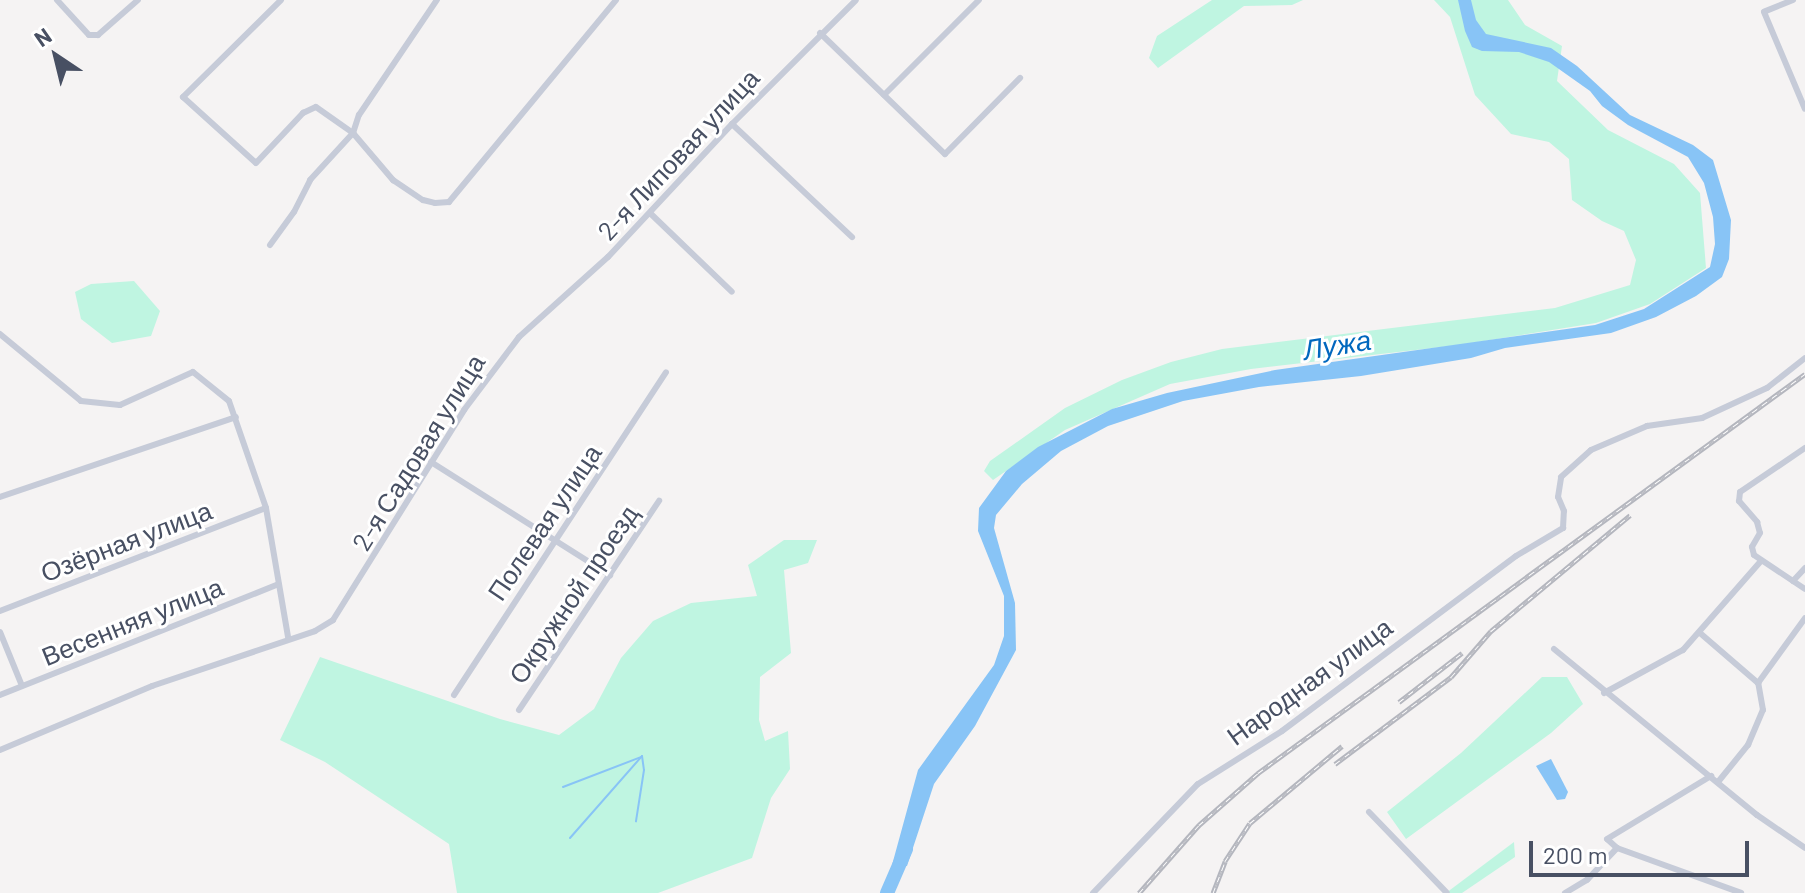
<!DOCTYPE html>
<meta charset="utf-8">
<style>
body{margin:0}
#map{position:relative;width:1805px;height:893px;overflow:hidden;background:#f5f3f3;font-family:Barlow,sans-serif}
div>[style]{position:absolute}
[style*='--x']{left:calc(var(--x)*1px);top:calc(var(--y)*1px);width:calc(var(--w)*1px);rotate:calc(var(--a)*1deg)}
.green>*{inset:0;background:#bff5e1}
.water>*{inset:0;background:#88c4f6}
.stream>*{height:2px;margin:-1px;padding:0 1px;transform-origin:1px;border-radius:1px;background:#88c4f6}
.river>*{height:14px;margin:-7px;padding:0 7px;transform-origin:7px;border-radius:7px;background:#88c4f6}
.street>*{height:6px;margin:-3px;padding:0 3px;transform-origin:3px;border-radius:3px;background:#c6cbd8}
.rail>*{height:5px;margin-top:-2.5px;transform-origin:0;background:repeating-linear-gradient(90deg,#fff 0 6px,#b4b6be 0 12px);box-sizing:border-box;border-block:2px solid #b4b6be}
span{translate:-50% -50%;white-space:nowrap;text-align:center;line-height:1.15;-webkit-text-stroke:6px #fff;paint-order:stroke}
.street-label{font-size:26px;color:#485063}
.water-label{font-size:28px;color:#0068be;font-style:italic}
.north{position:absolute;left:16px;top:16px;width:80px;height:80px;-webkit-text-stroke:6px #fff;paint-order:stroke;rotate:325deg;font-size:22px;font-weight:700;line-height:32px;text-align:center;color:#485063}
.north::after{content:'';display:block;margin:auto;width:28px;height:36px;background:#485063;clip-path:polygon(50% 0,100% 100%,50% 72%,0 100%)}
.scale{position:absolute;left:1529px;top:841px;width:220px;height:36px;box-sizing:border-box;border:4px solid #485063;border-top:0;padding-left:10px;font-size:24px;line-height:28px;white-space:nowrap;color:#485063;-webkit-text-stroke:6px #fff;paint-order:stroke}
</style>
<div id="map">
<div class="green">
<i style="clip-path:polygon(1212px 0,1303px 0,1292px 5px,1244px 6px,1158px 68px,1149px 58px,1157px 36px)"></i>
<i style="clip-path:polygon(1434px 0,1508px 0,1525px 25px,1562px 46px,1557px 81px,1608px 130px,1674px 164px,1700px 193px,1706px 268px,1650px 304px,1596px 323px,1459px 345px,1251px 369px,1170px 384px,1065px 430px,993px 480px,984px 471px,990px 461px,1065px 408px,1122px 380px,1171px 362px,1222px 349px,1555px 308px,1630px 285px,1636px 260px,1624px 231px,1602px 221px,1572px 200px,1569px 159px,1549px 142px,1511px 134px,1475px 95px,1450px 17px)"></i>
<i style="clip-path:polygon(134px 281px,160px 311px,151px 336px,112px 343px,81px 319px,75px 292px,91px 284px)"></i>
<i style="clip-path:polygon(784px 540px,817px 540px,808px 563px,784px 570px,791px 653px,760px 677px,759px 720px,765px 741px,788px 731px,790px 769px,771px 798px,752px 858px,658px 893px,457px 893px,449px 844px,325px 762px,280px 740px,320px 657px,500px 719px,559px 735px,594px 709px,621px 658px,653px 621px,691px 603px,757px 596px,748px 565px)"></i>
<i style="clip-path:polygon(1542px 677px,1567px 677px,1583px 704px,1551px 733px,1406px 839px,1387px 812px,1461px 753px)"></i>
<i style="clip-path:polygon(1514px 842px,1515px 857px,1462px 893px,1446px 893px)"></i>
</div>
<div class="water">
<i style="clip-path:polygon(1458px 0,1471px 0,1476px 20px,1486px 34px,1551px 48px,1577px 66px,1630px 115px,1693px 145px,1713px 160px,1731px 220px,1729px 259px,1722px 277px,1696px 296px,1656px 317px,1611px 333px,1505px 348px,1471px 358px,1361px 376px,1259px 387px,1183px 401px,1108px 426px,1061px 451px,1022px 484px,996px 515px,994px 528px,1015px 603px,1016px 650px,975px 726px,934px 784px,907px 866px,892px 865px,918px 770px,994px 665px,1004px 636px,1004px 596px,978px 531px,979px 508px,1006px 471px,1038px 447px,1112px 409px,1167px 393px,1275px 370px,1595px 325px,1644px 309px,1710px 267px,1715px 244px,1713px 217px,1704px 183px,1688px 157px,1628px 125px,1602px 106px,1590px 91px,1549px 62px,1519px 52px,1482px 51px,1472px 47px,1465px 31px)"></i>
<i style="clip-path:polygon(1551px 759px,1568px 792px,1565px 799px,1557px 800px,1536px 766px)"></i>
</div>
<div class="stream">
<i style="--x:563;--y:787;--w:84;--a:-21"></i>
<i style="--x:570;--y:838;--w:109;--a:-48.7"></i>
<i style="--x:642;--y:756;--w:14;--a:82"></i>
<i style="--x:644;--y:770;--w:52;--a:98.9"></i>
</div>
<div class="river">
<i style="--x:887;--y:893;--w:48;--a:-66.6"></i>
</div>
<div class="street">
<i style="--x:57;--y:0;--w:47;--a:47.6"></i>
<i style="--x:89;--y:35;--w:9;--a:0"></i>
<i style="--x:98;--y:35;--w:53;--a:-41.2"></i>
<i style="--x:281;--y:0;--w:138;--a:135.3"></i>
<i style="--x:183;--y:97;--w:98;--a:42.1"></i>
<i style="--x:256;--y:163;--w:69;--a:-46.8"></i>
<i style="--x:303;--y:113;--w:14;--a:-25"></i>
<i style="--x:316;--y:107;--w:45;--a:35.1"></i>
<i style="--x:353;--y:133;--w:62;--a:49.6"></i>
<i style="--x:393;--y:180;--w:36;--a:34"></i>
<i style="--x:423;--y:200;--w:12;--a:14"></i>
<i style="--x:435;--y:203;--w:14;--a:-4"></i>
<i style="--x:449;--y:202;--w:262;--a:-50.4"></i>
<i style="--x:1793;--y:0;--w:31;--a:158"></i>
<i style="--x:1764;--y:12;--w:105;--a:67.1"></i>
<i style="--x:820;--y:33;--w:174;--a:44.1"></i>
<i style="--x:945;--y:154;--w:107;--a:-45.4"></i>
<i style="--x:884;--y:95;--w:134;--a:-45"></i>
<i style="--x:732;--y:124;--w:165;--a:43.3"></i>
<i style="--x:651;--y:214;--w:112;--a:43.9"></i>
<i style="--x:270;--y:245;--w:41;--a:-54"></i>
<i style="--x:294;--y:212;--w:36;--a:-63"></i>
<i style="--x:310;--y:180;--w:64;--a:-47.5"></i>
<i style="--x:353;--y:133;--w:19;--a:-72"></i>
<i style="--x:359;--y:115;--w:139;--a:-55.9"></i>
<i style="--x:0;--y:334;--w:105;--a:39.6"></i>
<i style="--x:81;--y:401;--w:39;--a:6"></i>
<i style="--x:120;--y:405;--w:80;--a:-24.3"></i>
<i style="--x:193;--y:372;--w:46;--a:38.9"></i>
<i style="--x:229;--y:401;--w:113;--a:70.9"></i>
<i style="--x:266;--y:508;--w:131;--a:80.3"></i>
<i style="--x:1805;--y:448;--w:78;--a:145.9"></i>
<i style="--x:1740;--y:492;--w:9;--a:96"></i>
<i style="--x:1739;--y:501;--w:28;--a:49"></i>
<i style="--x:1757;--y:522;--w:11;--a:75"></i>
<i style="--x:1760;--y:533;--w:16;--a:120"></i>
<i style="--x:1752;--y:547;--w:8;--a:76"></i>
<i style="--x:1754;--y:555;--w:61;--a:33.7"></i>
<i style="--x:431;--y:462;--w:212;--a:32.3"></i>
<i style="--x:0;--y:497;--w:249;--a:-18.7"></i>
<i style="--x:1793;--y:581;--w:18;--a:-47"></i>
<i style="--x:0;--y:611;--w:285;--a:-21.2"></i>
<i style="--x:0;--y:632;--w:58;--a:67.8"></i>
<i style="--x:1700;--y:633;--w:77;--a:40.8"></i>
<i style="--x:1554;--y:649;--w:262;--a:39.3"></i>
<i style="--x:1757;--y:815;--w:58;--a:34.5"></i>
<i style="--x:1604;--y:693;--w:90;--a:-28.6"></i>
<i style="--x:1683;--y:650;--w:118;--a:-48.8"></i>
<i style="--x:0;--y:695;--w:300;--a:-21.7"></i>
<i style="--x:454;--y:695;--w:386;--a:-56.7"></i>
<i style="--x:519;--y:710;--w:252;--a:-56.2"></i>
<i style="--x:0;--y:750;--w:165;--a:-22.8"></i>
<i style="--x:152;--y:686;--w:172;--a:-18.6"></i>
<i style="--x:315;--y:631;--w:21;--a:-31"></i>
<i style="--x:333;--y:620;--w:248;--a:-58"></i>
<i style="--x:464;--y:410;--w:91;--a:-53"></i>
<i style="--x:519;--y:337;--w:120;--a:-42"></i>
<i style="--x:608;--y:257;--w:182;--a:-47"></i>
<i style="--x:732;--y:124;--w:175;--a:-45"></i>
<i style="--x:1718;--y:782;--w:48;--a:-51"></i>
<i style="--x:1748;--y:745;--w:38;--a:-67"></i>
<i style="--x:1763;--y:710;--w:27;--a:-100"></i>
<i style="--x:1758;--y:683;--w:80;--a:-54.1"></i>
<i style="--x:1369;--y:812;--w:112;--a:46.1"></i>
<i style="--x:1617;--y:848;--w:132;--a:19.9"></i>
<i style="--x:1093;--y:893;--w:151;--a:-46.1"></i>
<i style="--x:1198;--y:784;--w:99;--a:-32.2"></i>
<i style="--x:1282;--y:731;--w:292;--a:-36.8"></i>
<i style="--x:1516;--y:556;--w:55;--a:-30.8"></i>
<i style="--x:1563;--y:528;--w:17;--a:-87"></i>
<i style="--x:1564;--y:511;--w:15;--a:-113"></i>
<i style="--x:1558;--y:497;--w:20;--a:-81"></i>
<i style="--x:1561;--y:477;--w:40;--a:-42"></i>
<i style="--x:1591;--y:450;--w:61;--a:-23.2"></i>
<i style="--x:1647;--y:426;--w:56;--a:-8.3"></i>
<i style="--x:1702;--y:418;--w:72;--a:-24.8"></i>
<i style="--x:1767;--y:388;--w:48;--a:-38.3"></i>
<i style="--x:1565;--y:893;--w:26;--a:-31"></i>
<i style="--x:1587;--y:880;--w:44;--a:-46.8"></i>
<i style="--x:1617;--y:848;--w:13;--a:-138"></i>
<i style="--x:1607;--y:839;--w:122;--a:-31.2"></i>
</div>
<div class="rail">
<i style="--x:1399;--y:702;--w:80;--a:-37.9"></i>
<i style="--x:1335;--y:764;--w:145;--a:-36.9"></i>
<i style="--x:1451;--y:677;--w:61;--a:-49"></i>
<i style="--x:1491;--y:631;--w:181;--a:-39.8"></i>
<i style="--x:1139;--y:893;--w:91;--a:-48.6"></i>
<i style="--x:1199;--y:825;--w:79;--a:-41.4"></i>
<i style="--x:1258;--y:773;--w:677;--a:-36.11"></i>
<i style="--x:1213;--y:893;--w:34;--a:-69"></i>
<i style="--x:1225;--y:861;--w:45;--a:-56.7"></i>
<i style="--x:1250;--y:823;--w:120;--a:-39.9"></i>
</div>
<div class="street-label">
<span style="left:678px;top:154px;rotate:-47deg">2-я Липовая улица</span>
<span style="left:418px;top:452px;rotate:-58deg">2-я Садовая улица</span>
<span style="left:544px;top:522px;rotate:-56deg">Полевая улица</span>
<span style="left:126px;top:541px;rotate:-21deg">Озёрная улица</span>
<span style="left:573px;top:594px;rotate:-56deg">Окружной проезд</span>
<span style="left:132px;top:621px;rotate:-22deg">Весенняя улица</span>
<span style="left:1309px;top:681px;rotate:-36deg">Народная улица</span>
</div>
<div class="water-label">
<span style="left:1337px;top:344px;rotate:-9deg">Лужа</span>
</div>
<div class="north">N</div>
<div class="scale">200 m</div>
</div>
